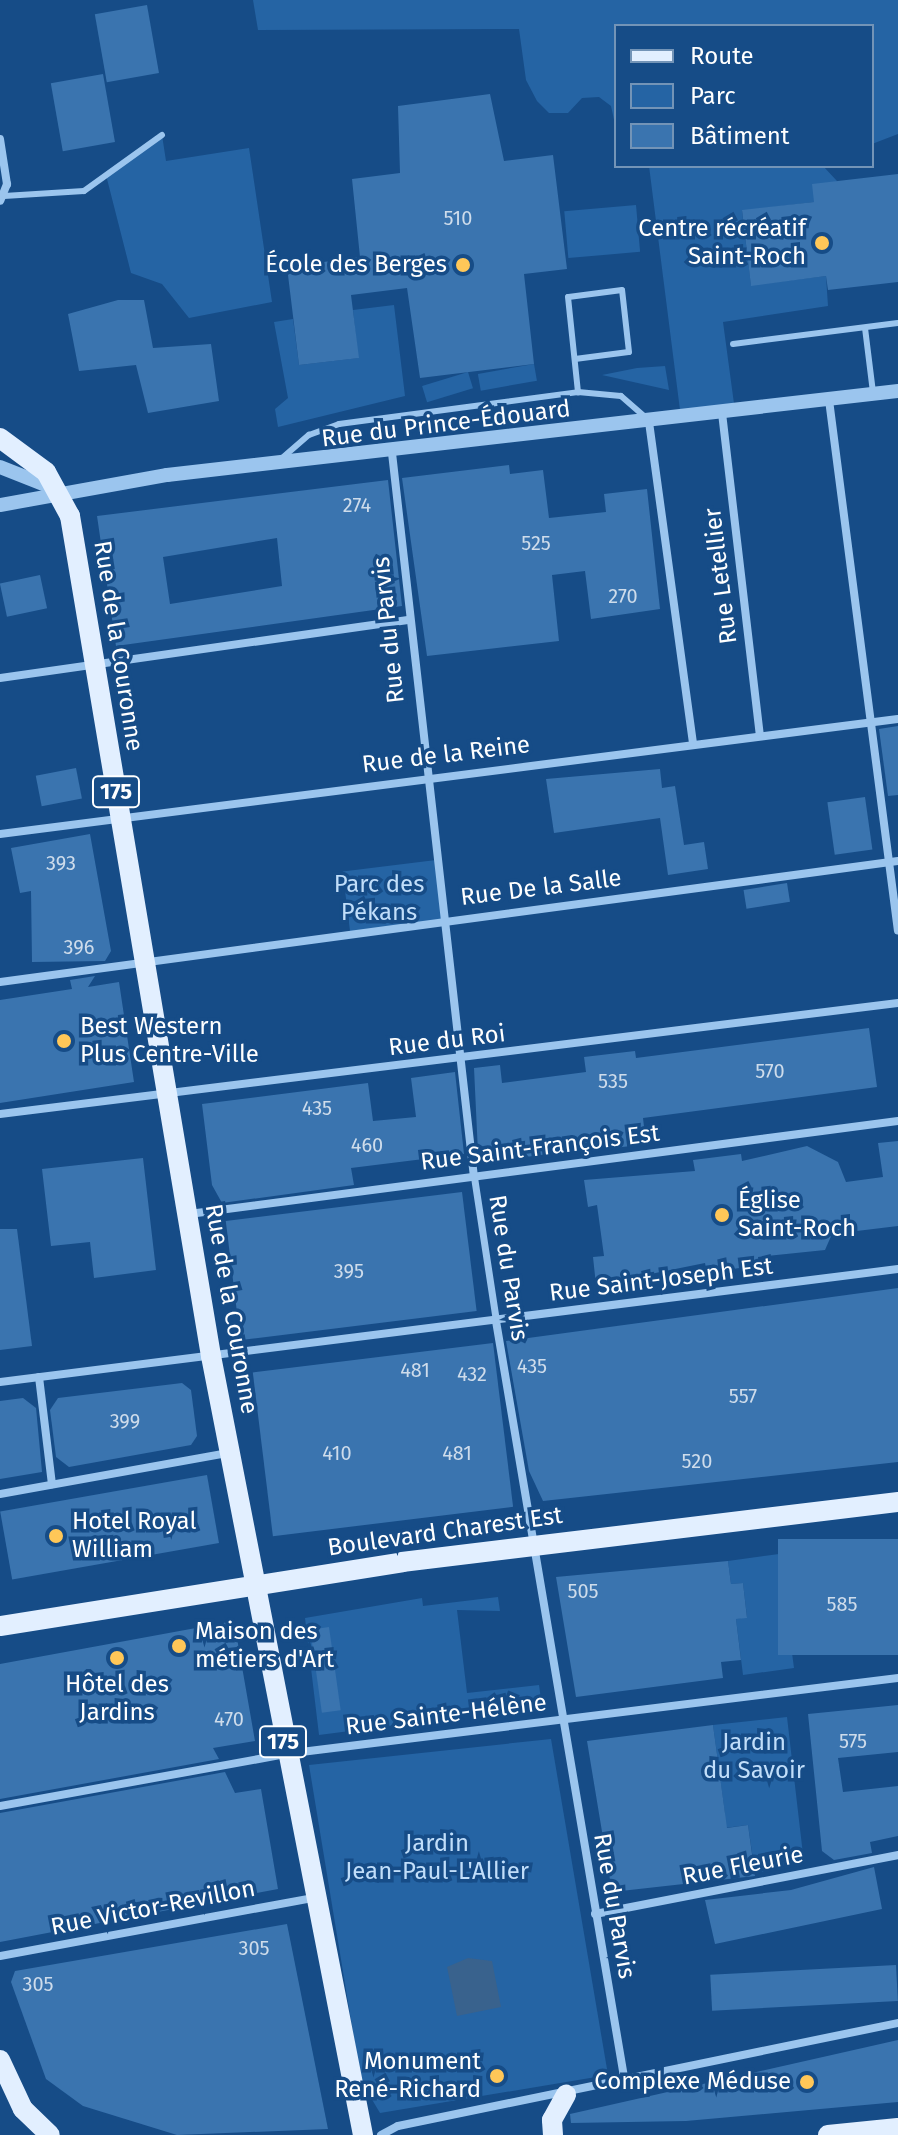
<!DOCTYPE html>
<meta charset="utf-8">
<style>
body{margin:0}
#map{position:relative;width:898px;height:2135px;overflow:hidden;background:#164c87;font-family:"Fira Sans",sans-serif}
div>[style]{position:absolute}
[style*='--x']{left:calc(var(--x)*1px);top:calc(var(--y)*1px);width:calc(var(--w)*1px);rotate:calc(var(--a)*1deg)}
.green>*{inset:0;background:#2564a4;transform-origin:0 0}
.water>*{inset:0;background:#39628d}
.building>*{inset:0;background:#3a74af;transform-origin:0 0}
.service>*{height:6px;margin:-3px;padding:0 3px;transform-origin:3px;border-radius:3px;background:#9bc5ee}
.pedestrian>*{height:7px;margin:-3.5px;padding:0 3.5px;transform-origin:3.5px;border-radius:3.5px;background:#9bc5ee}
.minor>*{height:8px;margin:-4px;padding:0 4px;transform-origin:4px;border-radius:4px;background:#9bc5ee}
.tertiary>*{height:14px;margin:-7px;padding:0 7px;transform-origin:7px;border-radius:7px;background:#9bc5ee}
.primary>*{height:20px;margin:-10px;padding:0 10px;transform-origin:10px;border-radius:10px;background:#e2efff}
.dots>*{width:22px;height:22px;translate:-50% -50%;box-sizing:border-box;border:4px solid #164c87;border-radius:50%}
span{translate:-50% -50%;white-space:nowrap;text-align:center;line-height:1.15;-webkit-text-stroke:7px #164c87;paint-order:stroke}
.number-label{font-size:20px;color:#cedceb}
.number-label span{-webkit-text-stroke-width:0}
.shield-label span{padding:2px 6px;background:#164c87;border:2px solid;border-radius:6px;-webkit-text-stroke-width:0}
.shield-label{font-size:22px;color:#fff;font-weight:700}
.poi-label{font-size:24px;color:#fff}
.right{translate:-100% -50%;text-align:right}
.left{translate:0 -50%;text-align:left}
.street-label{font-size:24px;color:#fff}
.park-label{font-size:24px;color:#c1defa}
.legend{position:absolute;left:614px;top:24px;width:260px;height:144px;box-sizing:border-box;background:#164c87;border:2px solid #7394b7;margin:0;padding:10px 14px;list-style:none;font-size:24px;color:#fff}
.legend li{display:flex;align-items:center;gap:16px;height:40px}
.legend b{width:40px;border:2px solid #7394b7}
</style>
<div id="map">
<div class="green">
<i style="clip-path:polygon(253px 0,898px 0,898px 134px,872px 144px,872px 26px,616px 26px,616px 129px,611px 106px,599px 97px,582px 98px,568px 113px,549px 113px,537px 101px,526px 80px,519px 29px,258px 30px)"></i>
<i style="clip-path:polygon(162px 135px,166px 161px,249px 148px,272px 302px,189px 318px,162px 284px,131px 273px,106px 175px)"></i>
<i style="clip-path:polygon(649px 166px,823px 166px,837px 181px,814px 202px,742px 211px,751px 285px,826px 276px,828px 306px,723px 322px,735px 411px,681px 418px)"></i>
<i style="left:636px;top:205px;width:47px;height:72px;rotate:85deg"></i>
<i style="clip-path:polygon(394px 305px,405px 396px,278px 427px,275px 409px,288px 398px,274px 322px,293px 319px,299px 365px,358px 358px,353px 310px)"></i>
<i style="left:534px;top:364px;width:17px;height:57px;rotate:80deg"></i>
<i style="clip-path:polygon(665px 366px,669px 390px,602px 375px,637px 368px)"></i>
<i style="left:468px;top:372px;width:17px;height:48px;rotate:73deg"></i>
<i style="left:436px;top:860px;width:61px;height:94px;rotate:83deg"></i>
<i style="clip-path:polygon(779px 1554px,794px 1668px,743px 1675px,736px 1619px,747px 1617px,743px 1583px,731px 1584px,728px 1561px)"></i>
<i style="clip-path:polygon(498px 1597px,500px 1611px,457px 1610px,467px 1693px,539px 1685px,542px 1706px,319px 1735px,305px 1618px,422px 1598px,423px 1606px)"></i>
<i style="clip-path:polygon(787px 1717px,804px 1863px,755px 1873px,748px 1825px,709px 1830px,725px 1814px,713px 1725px)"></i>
<i style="clip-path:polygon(551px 1739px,608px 2075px,380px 2113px,361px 2081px,309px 1765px)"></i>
</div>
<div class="water">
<i style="clip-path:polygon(468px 1958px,492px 1961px,501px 2007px,457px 2016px,447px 1967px)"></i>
</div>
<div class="building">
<i style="left:147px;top:5px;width:69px;height:53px;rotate:80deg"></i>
<i style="left:103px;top:74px;width:69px;height:53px;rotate:80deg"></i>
<i style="clip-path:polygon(490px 94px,504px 161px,553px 155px,567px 269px,524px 274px,534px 364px,420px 378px,407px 288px,351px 295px,359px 358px,299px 365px,287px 267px,360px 257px,352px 179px,400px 173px,398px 106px)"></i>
<i style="clip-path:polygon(898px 174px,898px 282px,828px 290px,826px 276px,751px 286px,742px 210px,814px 202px,812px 184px)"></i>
<i style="clip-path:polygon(118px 300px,144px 300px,153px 348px,211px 344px,219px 401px,148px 413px,136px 365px,79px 371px,68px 314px)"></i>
<i style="clip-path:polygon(509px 465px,510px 474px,543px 470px,549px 518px,606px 512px,604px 494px,647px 489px,660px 609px,591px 619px,585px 571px,552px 575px,559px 641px,427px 656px,402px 478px)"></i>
<i style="clip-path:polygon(evenodd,388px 480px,402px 606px,116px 646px,97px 516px,388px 480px,277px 538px,282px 586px,170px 604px,163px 557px,277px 538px)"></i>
<i style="left:40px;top:575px;width:34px;height:41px;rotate:78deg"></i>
<i style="clip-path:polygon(898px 726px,898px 795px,888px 796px,879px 729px)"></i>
<i style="left:76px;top:768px;width:31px;height:41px;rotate:79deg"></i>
<i style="clip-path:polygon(660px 769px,662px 788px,675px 786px,684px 845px,704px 842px,708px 869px,668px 875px,660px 818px,554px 833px,546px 779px)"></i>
<i style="left:865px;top:797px;width:53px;height:38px;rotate:82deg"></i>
<i style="clip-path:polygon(90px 834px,111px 951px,105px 961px,32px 962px,31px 891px,20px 893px,11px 848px)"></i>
<i style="left:787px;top:883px;width:19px;height:44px;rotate:81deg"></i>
<i style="clip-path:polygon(95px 976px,88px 987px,119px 982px,134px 1082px,0 1103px,0 1000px,72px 989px,70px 980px)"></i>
<i style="clip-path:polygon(869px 1028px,877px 1087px,643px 1118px,646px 1144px,607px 1149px,570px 1138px,571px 1151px,487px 1162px,485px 1152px,478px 1153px,474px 1068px,500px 1065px,502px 1083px,586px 1072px,584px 1057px,635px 1051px,636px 1058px)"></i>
<i style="clip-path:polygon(455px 1072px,464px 1154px,351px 1168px,354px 1185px,222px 1203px,212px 1185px,202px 1104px,368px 1083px,373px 1121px,416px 1117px,411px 1078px)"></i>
<i style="clip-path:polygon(898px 1141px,898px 1226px,832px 1234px,825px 1250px,758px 1257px,759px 1265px,707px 1273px,705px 1263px,596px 1285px,593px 1257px,604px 1256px,597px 1205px,588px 1207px,584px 1180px,695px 1171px,693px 1160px,741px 1154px,742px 1161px,807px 1146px,838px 1162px,846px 1182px,883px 1177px,878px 1143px)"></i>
<i style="clip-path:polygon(143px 1158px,156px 1270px,94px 1278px,90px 1242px,51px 1246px,42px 1169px)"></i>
<i style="left:462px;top:1192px;width:120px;height:238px;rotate:83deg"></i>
<i style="clip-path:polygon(0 1229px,17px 1229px,32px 1346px,0 1350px)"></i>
<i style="clip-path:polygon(898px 1288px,898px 1462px,543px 1501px,529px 1471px,506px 1341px)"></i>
<i style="left:493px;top:1343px;width:165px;height:242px;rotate:83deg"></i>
<i style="clip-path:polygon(182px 1383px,191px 1390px,197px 1436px,191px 1445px,69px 1467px,56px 1457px,50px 1410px,58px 1398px)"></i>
<i style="clip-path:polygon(23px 1398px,36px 1408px,42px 1472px,0 1479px,0 1401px)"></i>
<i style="left:207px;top:1475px;width:69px;height:210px;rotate:80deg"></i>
<i style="left:898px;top:1539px;width:116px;height:120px;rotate:90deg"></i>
<i style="clip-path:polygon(728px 1561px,731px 1584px,743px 1583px,747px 1618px,736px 1619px,741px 1660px,721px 1662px,723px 1678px,576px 1697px,556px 1577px)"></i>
<i style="clip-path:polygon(234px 1621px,255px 1741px,213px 1748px,219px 1759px,0 1799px,0 1664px)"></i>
<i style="left:329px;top:1627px;width:84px;height:19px;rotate:82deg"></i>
<i style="clip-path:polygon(898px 1705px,898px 1752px,838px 1758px,843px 1792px,898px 1786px,898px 1836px,870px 1842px,872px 1853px,834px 1860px,822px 1851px,808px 1714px)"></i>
<i style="clip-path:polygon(713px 1725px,727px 1828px,748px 1825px,755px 1876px,612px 1892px,587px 1741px)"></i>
<i style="clip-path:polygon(225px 1772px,235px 1793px,261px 1789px,278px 1889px,0 1942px,0 1813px)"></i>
<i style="clip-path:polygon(874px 1867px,882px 1909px,715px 1944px,705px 1900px,791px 1890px)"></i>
<i style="clip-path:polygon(287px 1924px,328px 2129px,177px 2135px,83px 2106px,46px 2079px,11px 1982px,15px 1971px)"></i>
<i style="left:896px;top:1965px;width:36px;height:186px;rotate:87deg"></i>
<i style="clip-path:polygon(898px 2040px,898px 2102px,686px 2121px,571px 2123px,570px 2114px)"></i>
</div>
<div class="service">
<i style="--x:4;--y:196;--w:80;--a:-3.6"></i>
<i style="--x:84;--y:191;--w:96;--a:-35.7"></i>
<i style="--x:865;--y:328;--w:64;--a:82.9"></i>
<i style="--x:733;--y:344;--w:166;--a:-7.3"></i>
<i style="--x:575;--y:359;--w:54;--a:-7.4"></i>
<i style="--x:629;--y:352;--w:62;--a:-96.4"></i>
<i style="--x:622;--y:290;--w:54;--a:172.6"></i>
<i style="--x:568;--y:297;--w:96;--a:84"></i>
<i style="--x:281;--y:459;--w:37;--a:-41"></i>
<i style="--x:309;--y:435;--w:32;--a:-20"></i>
<i style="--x:339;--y:424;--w:241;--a:-7.6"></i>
<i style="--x:578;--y:392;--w:43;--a:5.3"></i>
<i style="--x:621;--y:396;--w:35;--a:41"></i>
</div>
<div class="pedestrian">
<i style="--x:474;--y:1177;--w:146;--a:81.3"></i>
</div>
<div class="minor">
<i style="--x:0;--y:139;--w:46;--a:81.2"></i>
<i style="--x:7;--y:184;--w:18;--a:112"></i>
<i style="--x:829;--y:400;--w:535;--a:82.6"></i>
<i style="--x:722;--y:413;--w:325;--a:83.3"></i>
<i style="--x:649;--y:422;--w:323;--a:82.2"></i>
<i style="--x:392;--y:453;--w:729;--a:83.54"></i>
<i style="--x:0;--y:678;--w:412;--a:-8.1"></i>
<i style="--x:0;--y:834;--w:905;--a:-7.3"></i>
<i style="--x:0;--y:982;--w:906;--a:-7.67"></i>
<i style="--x:0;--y:1114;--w:905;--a:-7.05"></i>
<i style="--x:189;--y:1214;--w:715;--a:-7.47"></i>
<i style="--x:496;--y:1321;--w:773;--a:80.39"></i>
<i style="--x:39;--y:1377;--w:108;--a:83.1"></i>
<i style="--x:0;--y:1382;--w:905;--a:-7.17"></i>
<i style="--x:0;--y:1494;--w:232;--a:-10.2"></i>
<i style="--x:0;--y:1806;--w:290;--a:-10.3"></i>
<i style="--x:285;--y:1754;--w:618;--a:-7.07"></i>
<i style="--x:595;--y:1914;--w:309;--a:-11"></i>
<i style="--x:0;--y:1956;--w:319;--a:-10.5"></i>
<i style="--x:381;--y:2135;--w:19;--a:-28"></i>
<i style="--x:398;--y:2126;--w:510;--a:-11.64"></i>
</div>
<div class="tertiary">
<i style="--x:0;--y:467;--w:62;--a:21.6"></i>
<i style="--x:0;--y:505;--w:170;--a:-10.2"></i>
<i style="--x:167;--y:475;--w:736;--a:-6.56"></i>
</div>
<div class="primary">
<i style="--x:0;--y:438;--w:57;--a:36.5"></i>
<i style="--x:46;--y:472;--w:50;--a:61.4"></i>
<i style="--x:70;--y:516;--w:852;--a:80.47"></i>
<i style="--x:211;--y:1356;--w:794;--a:78.96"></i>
<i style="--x:0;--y:1626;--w:407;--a:-9"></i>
<i style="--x:402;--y:1562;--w:500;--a:-6.9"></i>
<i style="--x:0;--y:2060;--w:54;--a:64.9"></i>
<i style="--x:23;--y:2109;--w:37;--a:44"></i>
<i style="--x:553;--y:2135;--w:15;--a:-94"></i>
<i style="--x:552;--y:2120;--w:29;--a:-61"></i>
<i style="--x:828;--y:2135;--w:70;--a:-5.7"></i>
</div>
<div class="dots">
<i style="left:822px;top:243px;background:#ffc758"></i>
<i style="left:463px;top:265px;background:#ffc758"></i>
<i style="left:64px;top:1041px;background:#ffc758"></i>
<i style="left:722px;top:1215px;background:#ffc758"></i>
<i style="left:56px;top:1536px;background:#ffc758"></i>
<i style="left:179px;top:1646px;background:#ffc758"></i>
<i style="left:117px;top:1658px;background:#ffc758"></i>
<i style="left:497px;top:2076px;background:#ffc758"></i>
<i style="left:807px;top:2082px;background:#ffc758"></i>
</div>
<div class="number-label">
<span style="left:458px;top:218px">510</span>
<span style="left:357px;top:505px">274</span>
<span style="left:536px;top:543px">525</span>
<span style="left:623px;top:596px">270</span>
<span style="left:61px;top:863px">393</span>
<span style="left:79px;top:947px">396</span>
<span style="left:770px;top:1071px">570</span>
<span style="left:613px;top:1081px">535</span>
<span style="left:317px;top:1108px">435</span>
<span style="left:367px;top:1145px">460</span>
<span style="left:349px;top:1271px">395</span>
<span style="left:532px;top:1366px">435</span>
<span style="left:415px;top:1370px">481</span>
<span style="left:472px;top:1374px">432</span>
<span style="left:743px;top:1396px">557</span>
<span style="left:125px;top:1421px">399</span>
<span style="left:337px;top:1453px">410</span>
<span style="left:457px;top:1453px">481</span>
<span style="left:697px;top:1461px">520</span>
<span style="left:583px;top:1591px">505</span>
<span style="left:842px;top:1604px">585</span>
<span style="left:229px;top:1719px">470</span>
<span style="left:853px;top:1741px">575</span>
<span style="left:254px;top:1948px">305</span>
<span style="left:38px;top:1984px">305</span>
</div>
<div class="shield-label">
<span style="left:116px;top:792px">175</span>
<span style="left:283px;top:1742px">175</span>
</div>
<div class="poi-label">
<span class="right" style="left:806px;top:243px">Centre récréatif<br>Saint-Roch</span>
<span class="right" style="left:447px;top:265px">École des Berges</span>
<span class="left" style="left:80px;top:1041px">Best Western<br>Plus Centre-Ville</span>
<span class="left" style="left:738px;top:1215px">Église<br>Saint-Roch</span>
<span class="left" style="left:72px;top:1536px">Hotel Royal<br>William</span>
<span class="left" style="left:195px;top:1646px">Maison des<br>métiers d'Art</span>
<span style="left:117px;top:1699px">Hôtel des<br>Jardins</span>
<span class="right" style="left:481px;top:2076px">Monument<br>René-Richard</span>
<span class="right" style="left:791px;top:2082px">Complexe Méduse</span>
</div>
<div class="street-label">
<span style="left:446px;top:424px;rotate:-7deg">Rue du Prince-Édouard</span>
<span style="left:721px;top:576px;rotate:-97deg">Rue Letellier</span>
<span style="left:389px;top:630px;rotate:-96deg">Rue du Parvis</span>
<span style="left:118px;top:646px;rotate:81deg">Rue de la Couronne</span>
<span style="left:446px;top:755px;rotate:-7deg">Rue de la Reine</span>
<span style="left:541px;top:888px;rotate:-7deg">Rue De la Salle</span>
<span style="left:447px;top:1041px;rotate:-7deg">Rue du Roi</span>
<span style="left:540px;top:1148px;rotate:-7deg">Rue Saint-François Est</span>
<span style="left:508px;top:1268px;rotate:81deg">Rue du Parvis</span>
<span style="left:661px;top:1280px;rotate:-7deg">Rue Saint-Joseph Est</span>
<span style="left:231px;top:1309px;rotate:80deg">Rue de la Couronne</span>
<span style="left:445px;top:1532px;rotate:-8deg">Boulevard Charest Est</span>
<span style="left:446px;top:1715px;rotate:-7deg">Rue Sainte-Hélène</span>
<span style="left:743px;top:1866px;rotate:-11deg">Rue Fleurie</span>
<span style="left:614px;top:1906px;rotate:80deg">Rue du Parvis</span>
<span style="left:153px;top:1908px;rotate:-11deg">Rue Victor-Revillon</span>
</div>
<div class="park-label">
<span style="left:379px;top:899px">Parc des<br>Pékans</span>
<span style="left:754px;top:1757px">Jardin<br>du Savoir</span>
<span style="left:437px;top:1858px">Jardin<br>Jean-Paul-L'Allier</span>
</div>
<ul class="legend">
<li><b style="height:10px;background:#e2efff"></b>Route</li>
<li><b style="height:22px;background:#2564a4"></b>Parc</li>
<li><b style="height:22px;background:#3a74af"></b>Bâtiment</li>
</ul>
</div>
